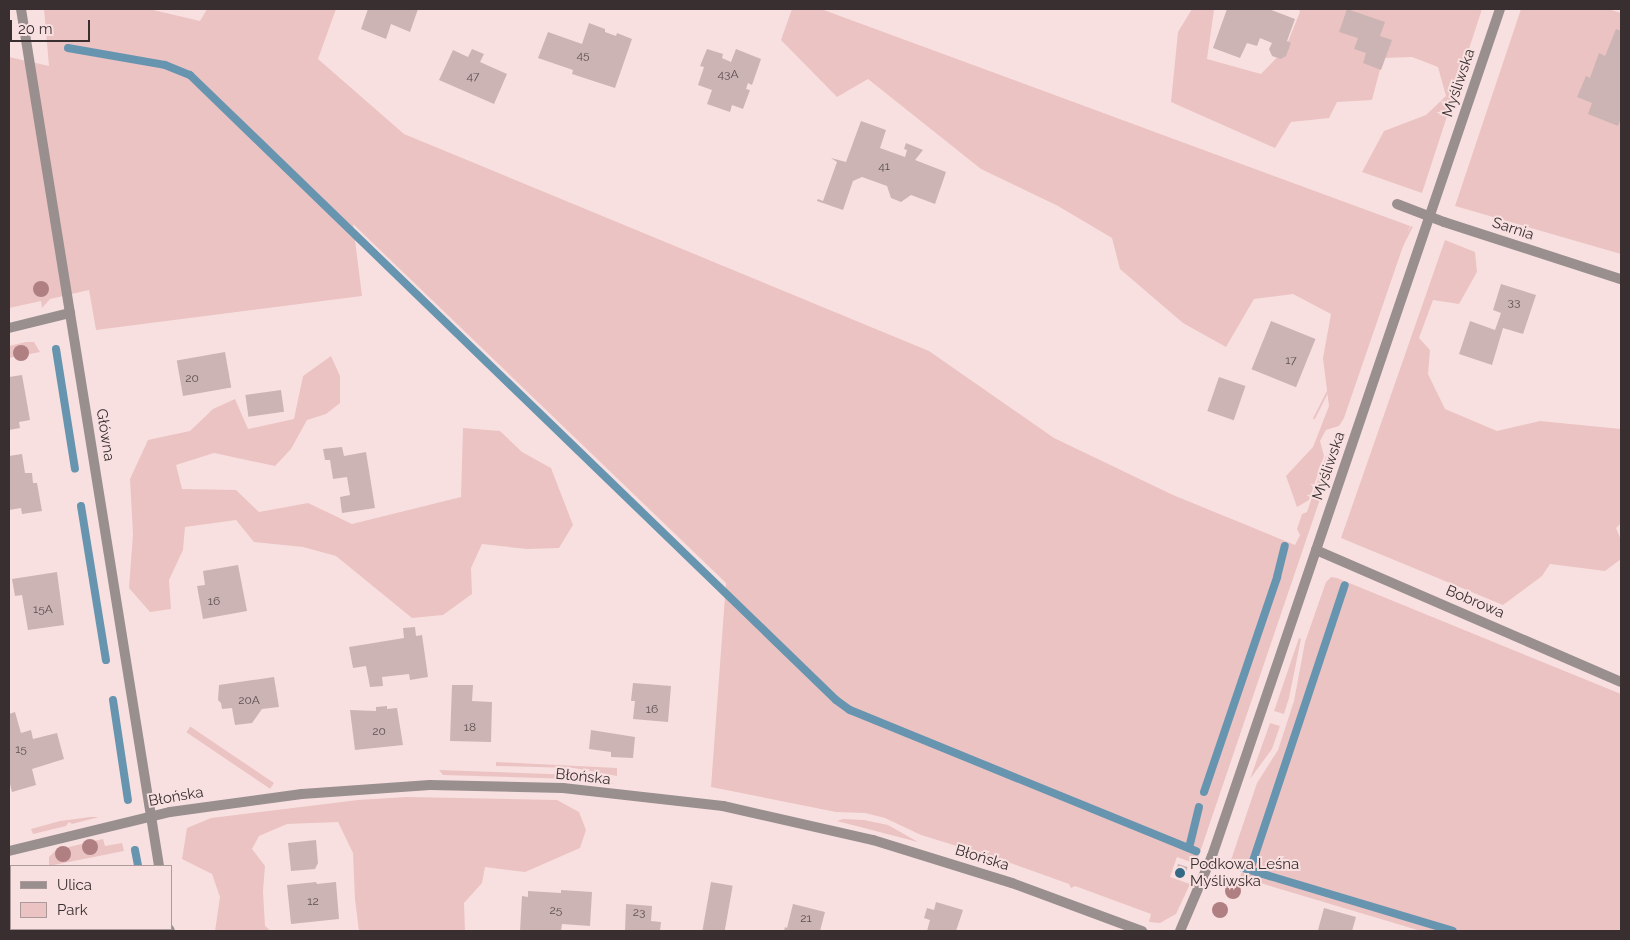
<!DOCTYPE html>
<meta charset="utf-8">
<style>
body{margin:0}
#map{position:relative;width:1630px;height:940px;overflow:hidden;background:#f9e0e0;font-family:Raleway,sans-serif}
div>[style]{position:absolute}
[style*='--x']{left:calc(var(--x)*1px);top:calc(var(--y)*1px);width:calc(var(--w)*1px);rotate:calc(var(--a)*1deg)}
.green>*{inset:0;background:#ebc3c3;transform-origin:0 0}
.stream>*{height:8px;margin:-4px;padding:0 4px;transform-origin:4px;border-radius:4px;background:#6795b0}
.building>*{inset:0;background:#ccb4b4;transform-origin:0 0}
.minor>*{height:10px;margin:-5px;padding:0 5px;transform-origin:5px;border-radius:5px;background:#9a8f8f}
.trees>*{width:16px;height:16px;margin:-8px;border-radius:50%;background:#af7f82}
.dots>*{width:14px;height:14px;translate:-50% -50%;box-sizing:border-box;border:2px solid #f9e0e0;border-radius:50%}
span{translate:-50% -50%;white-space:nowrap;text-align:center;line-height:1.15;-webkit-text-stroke:4px #f9e0e0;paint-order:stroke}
.number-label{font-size:12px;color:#5e5051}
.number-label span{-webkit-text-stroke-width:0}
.street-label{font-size:15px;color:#392f30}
.poi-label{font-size:15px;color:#392f30}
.left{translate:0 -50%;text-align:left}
.frame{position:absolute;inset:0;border:10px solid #392f30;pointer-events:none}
.legend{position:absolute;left:10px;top:865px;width:162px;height:65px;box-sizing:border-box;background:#f9e0e0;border:1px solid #ac999a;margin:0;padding:6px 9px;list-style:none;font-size:15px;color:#392f30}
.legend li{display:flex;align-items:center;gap:10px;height:25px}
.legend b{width:25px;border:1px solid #ac999a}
.scale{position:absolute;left:10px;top:20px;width:80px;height:22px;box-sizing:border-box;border:2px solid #392f30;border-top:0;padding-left:6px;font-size:15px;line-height:18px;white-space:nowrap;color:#392f30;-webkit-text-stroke:4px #f9e0e0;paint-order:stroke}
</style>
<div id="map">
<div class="green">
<i style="clip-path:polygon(44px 9px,149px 9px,200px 21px,207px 9px,336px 9px,318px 59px,404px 134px,929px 351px,1054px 438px,1173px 495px,1295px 545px,1300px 535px,1297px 529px,1302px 514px,1307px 512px,1326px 456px,1334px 458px,1196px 864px,1177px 857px,1170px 877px,1190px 884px,1176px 914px,1160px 923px,1149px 922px,1151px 914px,1075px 886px,1071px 888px,1069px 884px,999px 859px,921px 835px,885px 818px,865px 813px,836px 812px,711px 787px,726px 583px,353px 224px,362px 296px,96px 330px,89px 290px,50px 299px,42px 308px,41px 301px,9px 308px,9px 57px,49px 66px)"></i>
<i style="clip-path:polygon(792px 9px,821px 9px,1410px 226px,1344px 418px,1339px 426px,1326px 430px,1320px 441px,1324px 456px,1309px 500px,1297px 507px,1286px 476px,1313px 447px,1329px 406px,1323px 358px,1331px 314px,1293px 294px,1254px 299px,1226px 347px,1183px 323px,1120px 269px,1112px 238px,1058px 206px,981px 169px,868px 79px,837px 97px,781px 40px)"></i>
<i style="clip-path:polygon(1192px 9px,1214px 10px,1207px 59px,1261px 74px,1285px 49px,1300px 12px,1299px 9px,1482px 9px,1422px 193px,1362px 172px,1384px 131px,1426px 115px,1446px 96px,1438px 67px,1412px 57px,1383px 58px,1372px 100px,1337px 102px,1329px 118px,1291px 122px,1275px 148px,1171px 102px,1178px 32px)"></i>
<i style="clip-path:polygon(1521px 9px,1608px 9px,1621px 13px,1621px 254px,1455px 206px)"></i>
<i style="left:1411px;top:226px;width:2px;height:216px;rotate:27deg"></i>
<i style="clip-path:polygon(1445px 240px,1475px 252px,1477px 272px,1459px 304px,1433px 300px,1419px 338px,1430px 350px,1428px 374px,1445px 409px,1497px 431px,1540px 421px,1621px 429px,1621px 523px,1616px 528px,1621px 540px,1621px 559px,1605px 571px,1550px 564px,1542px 576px,1503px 605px,1341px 538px)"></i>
<i style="clip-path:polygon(26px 342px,34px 342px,40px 352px,9px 358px,9px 346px)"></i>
<i style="clip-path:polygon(331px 356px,340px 376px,340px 403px,326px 414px,307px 420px,291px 449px,275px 466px,214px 453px,176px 465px,182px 489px,236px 490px,259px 512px,308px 503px,352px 524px,461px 497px,463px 428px,500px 431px,522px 452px,551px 468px,573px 525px,559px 548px,527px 549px,482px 544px,471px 568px,472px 594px,443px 615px,412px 618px,336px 556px,303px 547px,254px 542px,236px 520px,185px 527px,183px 550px,169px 580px,171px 609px,150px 612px,129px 588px,133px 534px,130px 479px,148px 440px,190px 431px,213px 409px,235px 399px,248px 429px,294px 419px,303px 376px)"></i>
<i style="clip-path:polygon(1331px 577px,1337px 578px,1621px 694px,1621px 931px,1421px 931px,1240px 877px,1244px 865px,1231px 860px,1257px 783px,1278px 750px,1294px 701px,1305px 642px,1326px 582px)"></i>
<i style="clip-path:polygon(1299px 638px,1301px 639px,1289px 698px,1284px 714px,1274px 711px)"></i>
<i style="clip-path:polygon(1270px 723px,1280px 726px,1272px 749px,1250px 779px)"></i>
<i style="clip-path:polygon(496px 762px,617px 768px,617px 776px,574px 768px,496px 766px)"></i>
<i style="clip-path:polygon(439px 770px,577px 775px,615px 784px,571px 779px,443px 775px)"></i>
<i style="left:274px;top:783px;width:7px;height:101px;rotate:124deg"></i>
<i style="clip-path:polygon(407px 797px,557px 800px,579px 812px,586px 830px,580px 848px,525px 872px,485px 867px,482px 883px,464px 903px,465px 931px,359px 931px,355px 899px,353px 853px,338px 822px,287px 824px,259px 836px,252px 849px,265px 866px,263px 891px,265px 926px,271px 931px,215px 931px,220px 897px,212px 874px,182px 859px,187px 828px,211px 818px,358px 800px)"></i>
<i style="clip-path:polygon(90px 817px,99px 817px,72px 824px,69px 822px,66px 826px,33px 834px,31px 829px,60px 821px)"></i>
<i style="clip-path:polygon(843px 819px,864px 820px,888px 825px,918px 842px,837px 821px)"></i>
<i style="clip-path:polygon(103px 839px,105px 846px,122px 843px,124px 851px,49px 866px,49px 857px,56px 850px)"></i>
</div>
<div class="stream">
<i style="--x:68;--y:48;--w:98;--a:9.9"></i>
<i style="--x:165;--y:65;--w:27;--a:22"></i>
<i style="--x:190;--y:75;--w:899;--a:44.05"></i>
<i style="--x:836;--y:700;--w:17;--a:36"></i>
<i style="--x:850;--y:710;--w:374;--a:22.2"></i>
<i style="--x:56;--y:349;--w:121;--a:81"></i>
<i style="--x:81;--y:506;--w:156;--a:80.8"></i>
<i style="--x:113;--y:700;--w:101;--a:81.5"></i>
<i style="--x:1204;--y:792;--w:227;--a:-71.2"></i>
<i style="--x:1277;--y:577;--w:32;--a:-76"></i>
<i style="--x:1189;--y:848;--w:42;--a:-76.3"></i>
<i style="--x:135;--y:850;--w:16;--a:79"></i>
<i style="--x:1243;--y:868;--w:219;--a:16.7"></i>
<i style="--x:1250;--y:870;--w:300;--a:-71.6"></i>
<i style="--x:148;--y:929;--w:2;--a:90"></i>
</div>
<div class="building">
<i style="clip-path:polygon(368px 9px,418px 9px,410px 32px,391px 24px,386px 39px,361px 29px)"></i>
<i style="clip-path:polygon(1227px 9px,1269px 9px,1295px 19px,1287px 41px,1291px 43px,1286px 56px,1281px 59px,1272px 56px,1269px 49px,1272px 43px,1260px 38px,1257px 46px,1247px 43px,1240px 58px,1213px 48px)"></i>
<i style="clip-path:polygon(1347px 9px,1385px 22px,1380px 36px,1392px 40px,1381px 70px,1363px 63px,1366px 53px,1354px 49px,1358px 38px,1339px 32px)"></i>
<i style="clip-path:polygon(589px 23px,605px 29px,605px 32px,616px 36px,617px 33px,632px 39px,615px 88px,572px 74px,573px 70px,538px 58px,548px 32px,582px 44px)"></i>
<i style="clip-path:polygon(1616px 29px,1621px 31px,1621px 118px,1618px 126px,1588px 114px,1592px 103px,1577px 97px,1586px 76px,1590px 78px,1599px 53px,1605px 56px)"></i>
<i style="clip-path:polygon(472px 49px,484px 54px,480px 62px,507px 74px,494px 104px,439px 80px,453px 50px,468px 57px)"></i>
<i style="clip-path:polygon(707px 49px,723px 54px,722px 58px,731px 62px,736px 49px,761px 59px,752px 85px,748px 83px,746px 89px,750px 90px,743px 109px,732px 105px,730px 112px,707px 104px,712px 90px,698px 85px,704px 67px,700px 66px)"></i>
<i style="clip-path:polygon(861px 121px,886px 130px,880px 148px,905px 157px,907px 150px,904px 149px,906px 143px,923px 150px,915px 160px,946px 172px,935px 204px,911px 195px,901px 202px,891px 198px,887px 186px,862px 177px,853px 181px,843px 210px,817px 201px,818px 199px,823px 201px,837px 162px,831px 158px,846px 162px)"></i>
<i style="clip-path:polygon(1501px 284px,1536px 295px,1523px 334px,1503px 328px,1492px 365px,1459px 354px,1470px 321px,1495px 330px,1501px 313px,1493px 310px)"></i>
<i style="left:1271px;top:321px;width:48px;height:52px;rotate:22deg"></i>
<i style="left:225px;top:352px;width:36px;height:49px;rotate:80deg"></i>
<i style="clip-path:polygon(22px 375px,30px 420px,19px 422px,20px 428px,9px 430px,9px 377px)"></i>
<i style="left:1219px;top:377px;width:28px;height:36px;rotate:19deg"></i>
<i style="left:281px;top:390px;width:22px;height:36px;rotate:82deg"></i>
<i style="clip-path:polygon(342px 447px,344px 456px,366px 452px,375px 508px,342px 513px,340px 497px,350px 495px,347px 477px,333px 479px,330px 460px,325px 460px,323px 449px)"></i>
<i style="clip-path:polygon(22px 454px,25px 473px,32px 473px,33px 483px,37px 483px,42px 511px,22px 514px,21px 508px,9px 510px,9px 456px)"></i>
<i style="clip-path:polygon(238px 565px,247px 611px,203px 619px,197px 586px,205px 585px,203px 571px)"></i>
<i style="clip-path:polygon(57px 572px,64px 625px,28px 630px,22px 595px,15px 596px,12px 579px)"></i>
<i style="clip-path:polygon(415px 627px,416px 636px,422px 635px,428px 677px,410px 680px,409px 674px,382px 677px,383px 686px,370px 687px,366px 666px,353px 668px,349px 647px,404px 638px,403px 628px)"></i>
<i style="clip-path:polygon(274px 677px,279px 707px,262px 709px,252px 723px,235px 725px,232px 708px,222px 709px,221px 703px,218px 700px,219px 685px)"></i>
<i style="clip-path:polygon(633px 683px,671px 686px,668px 722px,633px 719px,635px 701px,631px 701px)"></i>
<i style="clip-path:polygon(452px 685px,473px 685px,472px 701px,492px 702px,491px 742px,450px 741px)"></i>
<i style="clip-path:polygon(387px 706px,387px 709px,397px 708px,403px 745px,355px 750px,350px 710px,376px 711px,376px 707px)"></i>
<i style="clip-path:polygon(15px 712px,21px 733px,31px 730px,33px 739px,57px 733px,64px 759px,32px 769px,36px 785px,12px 792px,9px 780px,9px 714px)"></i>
<i style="clip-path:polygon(591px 730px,635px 737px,633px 758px,611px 757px,611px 752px,589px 749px)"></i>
<i style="clip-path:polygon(316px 840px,318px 863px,315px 869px,291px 871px,288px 843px)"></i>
<i style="left:1178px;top:864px;width:10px;height:12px;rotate:17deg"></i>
<i style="clip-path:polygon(11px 877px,11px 929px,16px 929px,9px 931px,9px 878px)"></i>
<i style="clip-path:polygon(316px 882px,317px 884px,336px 882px,339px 919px,291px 924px,287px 885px)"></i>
<i style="left:711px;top:882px;width:22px;height:50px;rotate:10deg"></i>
<i style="clip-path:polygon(561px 890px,592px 892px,590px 926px,562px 924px,561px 931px,520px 931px,522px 896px,528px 897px,528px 891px,561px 893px)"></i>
<i style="clip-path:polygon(936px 902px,963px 910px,956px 931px,927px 931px,930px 920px,924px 918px,927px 908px,934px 910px)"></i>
<i style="clip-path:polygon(626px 904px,652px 906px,651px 921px,661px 922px,660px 931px,625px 931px)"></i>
<i style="clip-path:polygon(793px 904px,825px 912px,820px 931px,784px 931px,785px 927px,787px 928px)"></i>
<i style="clip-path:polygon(1324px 908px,1356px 917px,1352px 931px,1318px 930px)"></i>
</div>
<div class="minor">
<i style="--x:21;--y:9;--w:868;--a:80.85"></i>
<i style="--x:1397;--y:204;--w:50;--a:21"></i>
<i style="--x:1444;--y:222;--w:186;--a:17.9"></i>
<i style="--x:9;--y:328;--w:63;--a:-13.8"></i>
<i style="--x:1316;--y:550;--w:332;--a:23.4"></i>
<i style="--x:9;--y:851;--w:166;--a:-13.6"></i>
<i style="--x:170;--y:812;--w:133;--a:-7.8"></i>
<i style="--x:302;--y:794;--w:128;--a:-4"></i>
<i style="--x:430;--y:785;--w:133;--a:1.3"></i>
<i style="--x:563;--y:788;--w:161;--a:6.4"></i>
<i style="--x:723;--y:806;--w:154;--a:12.8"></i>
<i style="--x:873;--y:840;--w:145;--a:17.2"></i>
<i style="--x:1012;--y:883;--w:139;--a:20.3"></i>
<i style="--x:169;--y:929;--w:2;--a:63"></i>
<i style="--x:1180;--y:931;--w:82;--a:-66.9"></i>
<i style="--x:1212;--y:856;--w:895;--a:-71.22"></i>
</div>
<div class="trees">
<i style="left:41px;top:289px"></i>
<i style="left:21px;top:353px"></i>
<i style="left:90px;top:847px"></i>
<i style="left:63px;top:854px"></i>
<i style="left:1233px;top:891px"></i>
<i style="left:1220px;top:910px"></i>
</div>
<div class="dots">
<i style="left:1180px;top:873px;background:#356a86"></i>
</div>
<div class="number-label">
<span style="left:583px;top:56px">45</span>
<span style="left:728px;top:75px">43A</span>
<span style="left:473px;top:77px">47</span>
<span style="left:884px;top:167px">41</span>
<span style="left:1514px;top:303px">33</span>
<span style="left:1291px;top:361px">17</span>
<span style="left:192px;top:379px">20</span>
<span style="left:214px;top:602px">16</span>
<span style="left:43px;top:610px">15A</span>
<span style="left:249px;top:701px">20A</span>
<span style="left:652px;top:710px">16</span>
<span style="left:470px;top:728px">18</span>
<span style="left:379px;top:732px">20</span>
<span style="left:21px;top:750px">15</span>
<span style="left:313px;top:902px">12</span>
<span style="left:556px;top:911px">25</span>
<span style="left:639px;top:913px">23</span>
<span style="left:806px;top:919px">21</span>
</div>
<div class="street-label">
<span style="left:1459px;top:83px;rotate:-71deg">Myśliwska</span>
<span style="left:1513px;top:229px;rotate:18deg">Sarnia</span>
<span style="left:105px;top:435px;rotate:81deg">Główna</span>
<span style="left:1329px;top:466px;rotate:-71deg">Myśliwska</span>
<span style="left:1475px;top:602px;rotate:23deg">Bobrowa</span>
<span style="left:583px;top:777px;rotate:6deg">Błońska</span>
<span style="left:176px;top:797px;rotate:-10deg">Błońska</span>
<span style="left:982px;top:858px;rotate:17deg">Błońska</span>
</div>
<div class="poi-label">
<span class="left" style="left:1190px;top:873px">Podkowa Leśna<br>Myśliwska</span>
</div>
<div class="frame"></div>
<ul class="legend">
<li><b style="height:6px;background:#9a8f8f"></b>Ulica</li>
<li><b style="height:14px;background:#ebc3c3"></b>Park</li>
</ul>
<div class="scale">20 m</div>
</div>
